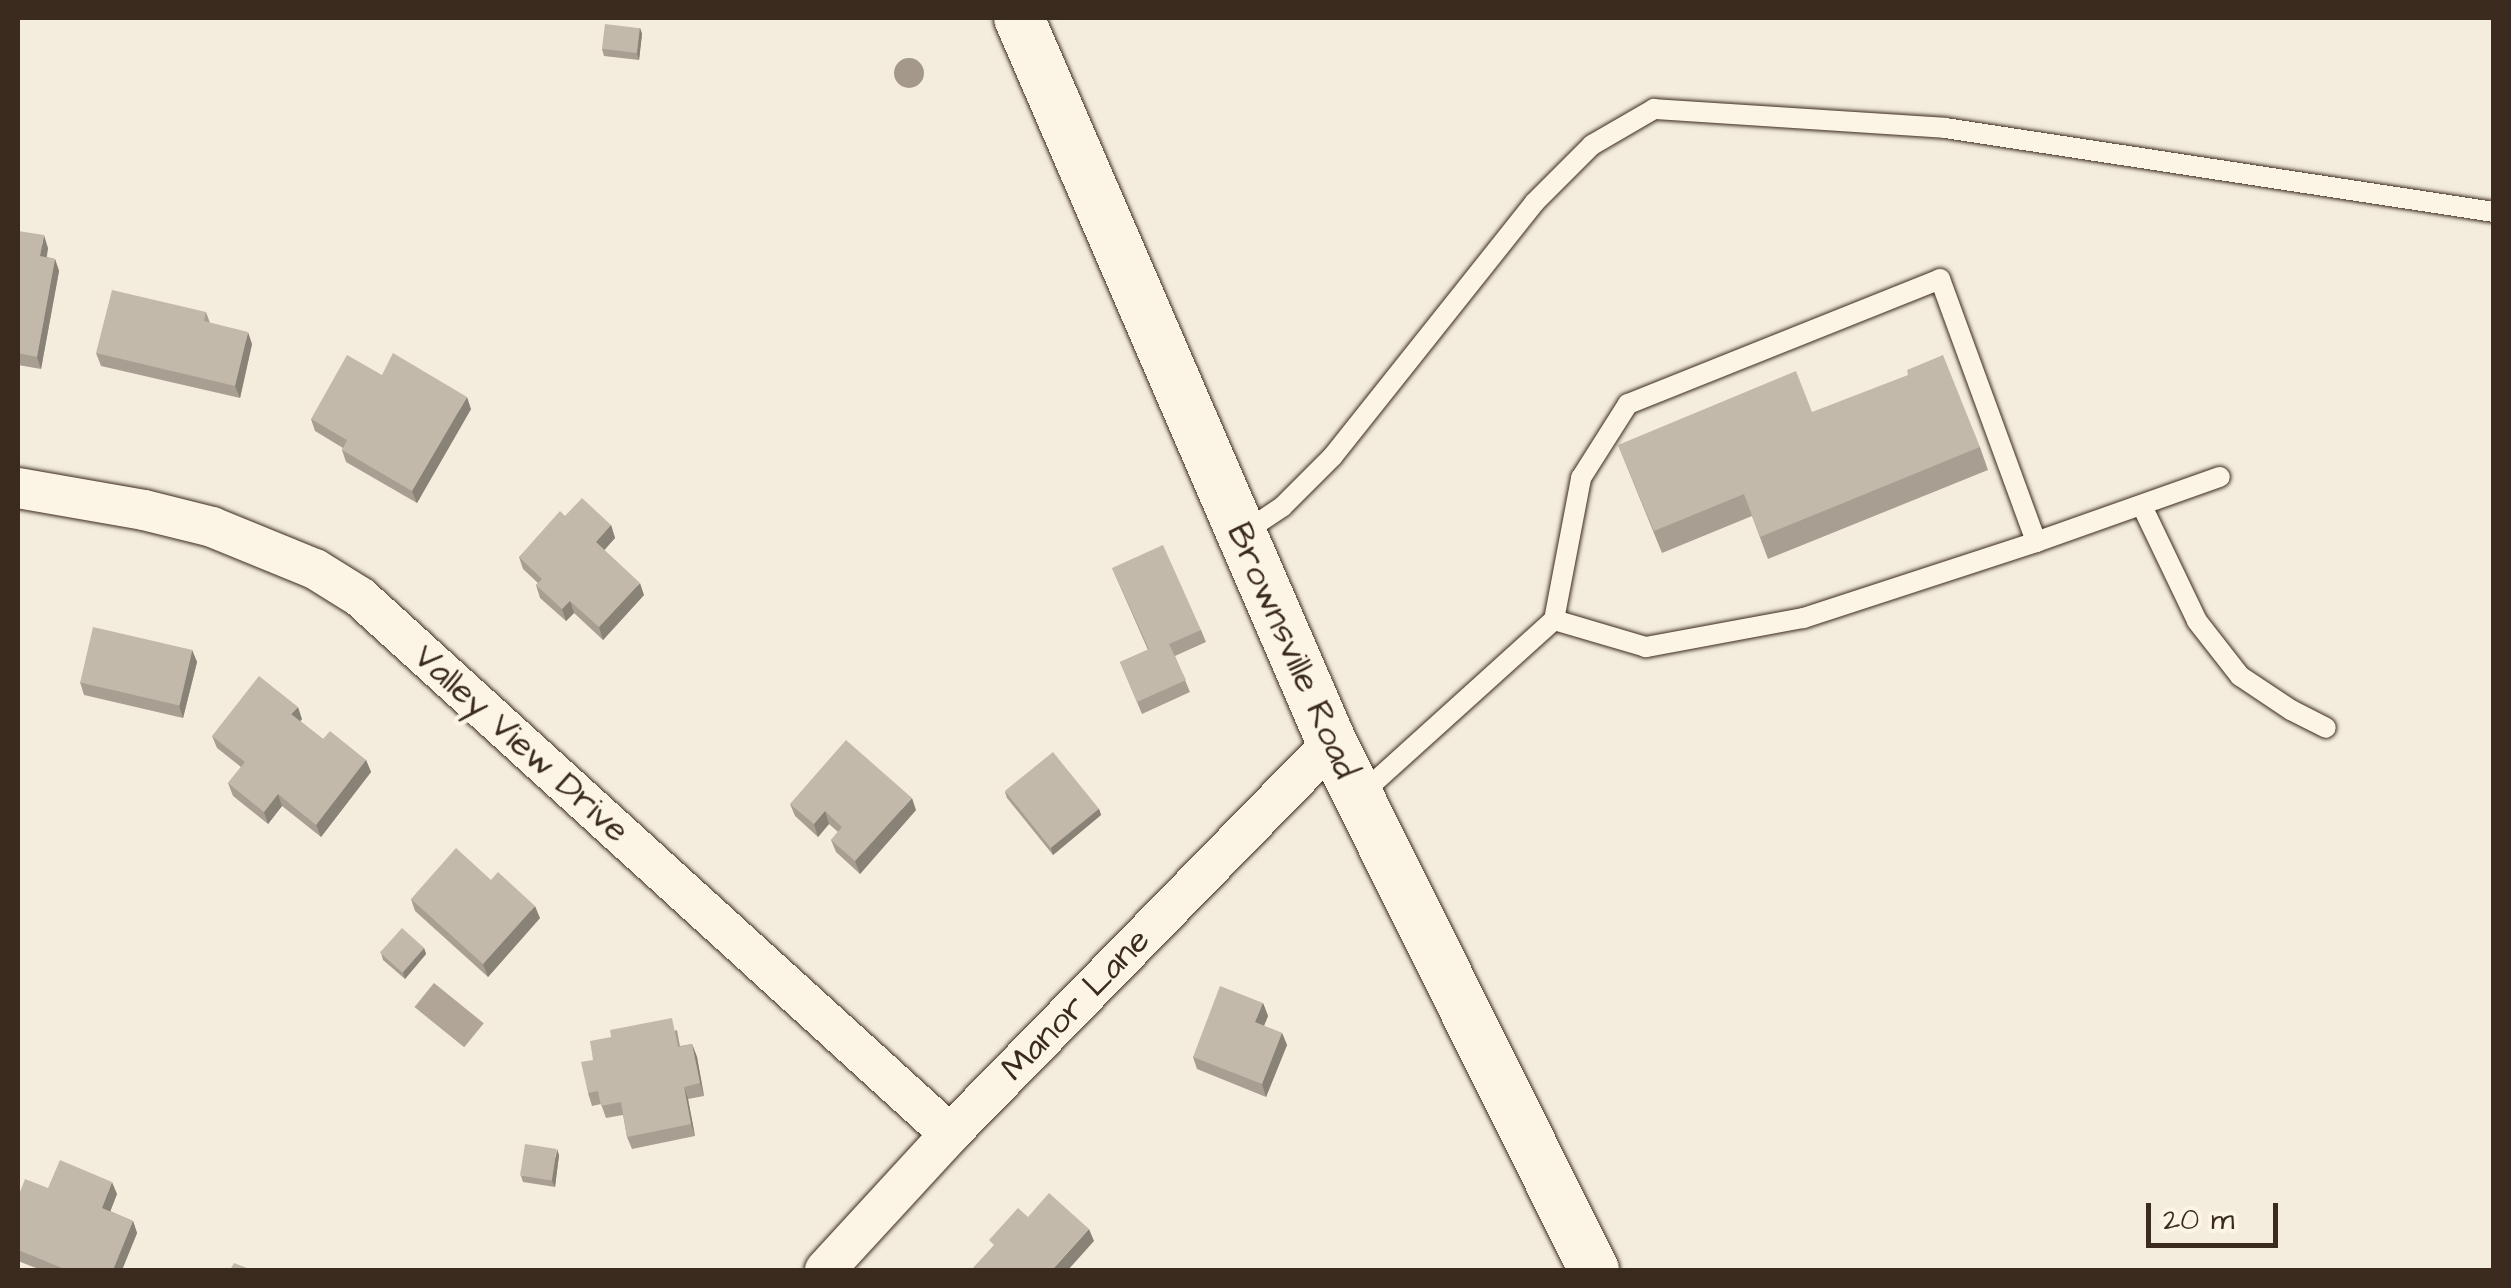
<!DOCTYPE html>
<style>
body{margin:0}
#map{position:relative;width:2511px;height:1288px;overflow:hidden;background:#f4eddd;font-family:"Architects Daughter",sans-serif}
div>[style]{position:absolute}
[style*='--x']{left:calc(var(--x)*1px);top:calc(var(--y)*1px);width:calc(var(--w)*1px);rotate:calc(var(--a)*1deg)}
.water>*{inset:0;background:#b0a596;transform-origin:0 0}
.roads{filter:drop-shadow(0 0 2px #3b2a1e) drop-shadow(0 0 2px #3b2a1e)}
.service>*{height:20px;margin:-10px;padding:0 10px;transform-origin:10px;border-radius:10px;background:#fcf5e5}
.minor>*{height:40px;margin:-20px;padding:0 20px;transform-origin:20px;border-radius:20px;background:#fcf5e5}
.tertiary>*{height:50px;margin:-25px;padding:0 25px;transform-origin:25px;border-radius:25px;background:#fcf5e5}
.trees>*{width:30px;height:30px;margin:-15px;border-radius:50%;background:#a4988a}
.wall>*{inset:0;background:#a89f92}
.shaded-wall>*{inset:0;background:#888277}
.building>*{inset:0;background:#c3b9aa;transform-origin:0 0}
span{translate:-50% -50%;white-space:nowrap;text-align:center;line-height:1.15;-webkit-text-stroke:9px #fcf5e5;paint-order:stroke}
.street-label{font-size:35px;color:#3b2a1e}
.frame{position:absolute;inset:0;border:20px solid #3b2a1e;pointer-events:none}
.scale{position:absolute;left:2146px;top:1203px;width:132px;height:45px;box-sizing:border-box;border:5px solid #3b2a1e;border-top:0;padding-left:12px;font-size:30px;line-height:35px;white-space:nowrap;color:#3b2a1e;-webkit-text-stroke:8px #fcf5e5;paint-order:stroke}
</style>
<div id="map">
<div class="water">
<i style="left:434px;top:983px;width:64px;height:31px;rotate:39deg"></i>
</div>
<div class="roads">
<div class="service">
<i style="--x:2142;--y:506;--w:127;--a:64.4"></i>
<i style="--x:2197;--y:621;--w:70;--a:52"></i>
<i style="--x:2240;--y:676;--w:61;--a:33.7"></i>
<i style="--x:2291;--y:710;--w:39;--a:27"></i>
<i style="--x:1243;--y:533;--w:47;--a:-33.7"></i>
<i style="--x:1282;--y:507;--w:72;--a:-45"></i>
<i style="--x:1333;--y:456;--w:323;--a:-51.5"></i>
<i style="--x:1534;--y:203;--w:82;--a:-45"></i>
<i style="--x:1592;--y:145;--w:72;--a:-30.1"></i>
<i style="--x:1654;--y:109;--w:292;--a:3.7"></i>
<i style="--x:1945;--y:128;--w:555;--a:8.7"></i>
<i style="--x:2036;--y:542;--w:195;--a:-19.5"></i>
<i style="--x:1359;--y:796;--w:263;--a:-42.1"></i>
<i style="--x:1554;--y:620;--w:145;--a:-79.2"></i>
<i style="--x:1581;--y:478;--w:88;--a:-57.6"></i>
<i style="--x:1628;--y:404;--w:336;--a:-21.8"></i>
<i style="--x:1940;--y:279;--w:280;--a:69.9"></i>
<i style="--x:2036;--y:542;--w:245;--a:161.9"></i>
<i style="--x:1803;--y:618;--w:160;--a:169.5"></i>
<i style="--x:1646;--y:647;--w:96;--a:-163.6"></i>
</div>
<div class="minor">
<i style="--x:18;--y:488;--w:128;--a:9.9"></i>
<i style="--x:144;--y:510;--w:70;--a:14"></i>
<i style="--x:212;--y:527;--w:111;--a:22.2"></i>
<i style="--x:315;--y:569;--w:53;--a:31.9"></i>
<i style="--x:360;--y:597;--w:798;--a:42.31"></i>
<i style="--x:825;--y:1270;--w:185;--a:-47.4"></i>
<i style="--x:950;--y:1134;--w:547;--a:-45.67"></i>
</div>
<div class="tertiary">
<i style="--x:1019;--y:18;--w:790;--a:66.65"></i>
<i style="--x:1332;--y:743;--w:589;--a:63.57"></i>
</div>
</div>
<div class="trees">
<i style="left:909px;top:73px"></i>
</div>
<div class="wall">
<i style="clip-path:polygon(640px 28px,642px 34px,639px 60px,604px 56px,602px 49px)"></i>
<i style="clip-path:polygon(18px 231px,48px 248px,47px 257px,55px 259px,59px 271px,41px 369px,18px 365px)"></i>
<i style="clip-path:polygon(206px 312px,210px 323px,252px 344px,240px 398px,101px 366px,96px 353px)"></i>
<i style="clip-path:polygon(471px 409px,417px 503px,346px 462px,342px 450px,343px 448px,315px 431px,311px 419px)"></i>
<i style="clip-path:polygon(1812px 412px,1980px 447px,1988px 470px,1768px 559px,1752px 516px,1662px 553px,1618px 445px)"></i>
<i style="clip-path:polygon(565px 516px,611px 525px,615px 538px,604px 550px,644px 595px,603px 640px,574px 613px,566px 621px,540px 598px,536px 585px,538px 583px,523px 569px,519px 557px)"></i>
<i style="clip-path:polygon(1112px 568px,1201px 630px,1206px 642px,1175px 656px,1190px 692px,1142px 714px,1120px 662px,1148px 650px)"></i>
<i style="clip-path:polygon(192px 650px,197px 662px,183px 718px,84px 695px,80px 682px)"></i>
<i style="clip-path:polygon(302px 719px,300px 721px,323px 739px,366px 760px,371px 772px,321px 837px,282px 806px,268px 824px,233px 796px,228px 783px,241px 767px,217px 748px,212px 736px)"></i>
<i style="clip-path:polygon(1005px 792px,1099px 809px,1101px 815px,1053px 855px,1007px 798px)"></i>
<i style="clip-path:polygon(790px 804px,916px 810px,860px 874px,836px 852px,831px 840px,838px 832px,829px 824px,818px 837px,795px 816px)"></i>
<i style="clip-path:polygon(491px 880px,540px 918px,488px 977px,415px 911px,411px 899px)"></i>
<i style="clip-path:polygon(424px 948px,426px 954px,405px 979px,383px 960px,381px 953px)"></i>
<i style="clip-path:polygon(1263px 1003px,1268px 1016px,1264px 1026px,1282px 1033px,1287px 1045px,1266px 1097px,1197px 1069px,1193px 1057px)"></i>
<i style="clip-path:polygon(677px 1030px,680px 1046px,692px 1044px,697px 1057px,704px 1096px,688px 1099px,695px 1136px,632px 1149px,627px 1137px,623px 1115px,606px 1118px,601px 1104px,592px 1106px,588px 1093px,593px 1060px)"></i>
<i style="clip-path:polygon(559px 1155px,555px 1187px,523px 1182px,521px 1176px)"></i>
<i style="clip-path:polygon(48px 1188px,117px 1194px,110px 1211px,133px 1221px,137px 1233px,122px 1270px,41px 1270px,18px 1261px,18px 1197px)"></i>
</div>
<div class="shaded-wall">
<i style="clip-path:polygon(640px 28px,642px 34px,639px 60px,637px 54px)"></i>
<i style="clip-path:polygon(44px 235px,48px 248px,44px 268px,40px 256px)"></i>
<i style="clip-path:polygon(55px 259px,59px 271px,41px 369px,37px 357px)"></i>
<i style="clip-path:polygon(248px 332px,252px 344px,240px 398px,235px 386px)"></i>
<i style="clip-path:polygon(467px 397px,471px 409px,417px 503px,412px 491px)"></i>
<i style="clip-path:polygon(611px 525px,615px 538px,600px 555px,596px 542px)"></i>
<i style="clip-path:polygon(640px 583px,644px 595px,603px 640px,599px 627px)"></i>
<i style="clip-path:polygon(570px 601px,574px 613px,566px 621px,562px 609px)"></i>
<i style="clip-path:polygon(192px 650px,197px 662px,183px 718px,179px 706px)"></i>
<i style="clip-path:polygon(298px 707px,302px 719px,296px 727px,291px 714px)"></i>
<i style="clip-path:polygon(366px 760px,371px 772px,321px 837px,316px 825px)"></i>
<i style="clip-path:polygon(278px 794px,282px 806px,268px 824px,264px 812px)"></i>
<i style="clip-path:polygon(912px 798px,916px 810px,860px 874px,855px 861px)"></i>
<i style="clip-path:polygon(1099px 809px,1101px 815px,1053px 855px,1051px 848px)"></i>
<i style="clip-path:polygon(825px 811px,829px 824px,818px 837px,814px 824px)"></i>
<i style="clip-path:polygon(535px 906px,540px 918px,488px 977px,483px 964px)"></i>
<i style="clip-path:polygon(424px 948px,426px 954px,405px 979px,403px 973px)"></i>
<i style="clip-path:polygon(1263px 1003px,1268px 1016px,1260px 1035px,1255px 1022px)"></i>
<i style="clip-path:polygon(1282px 1033px,1287px 1045px,1266px 1097px,1262px 1084px)"></i>
<i style="clip-path:polygon(692px 1044px,697px 1057px,704px 1096px,700px 1083px)"></i>
<i style="clip-path:polygon(684px 1087px,688px 1099px,695px 1136px,691px 1124px)"></i>
<i style="clip-path:polygon(557px 1149px,559px 1155px,555px 1187px,552px 1181px)"></i>
<i style="clip-path:polygon(112px 1182px,117px 1194px,107px 1220px,102px 1208px)"></i>
<i style="clip-path:polygon(133px 1221px,137px 1233px,122px 1270px,113px 1270px)"></i>
<i style="clip-path:polygon(1089px 1229px,1094px 1241px,1068px 1270px,1052px 1270px)"></i>
</div>
<div class="building">
<i style="left:605px;top:24px;width:35px;height:25px;rotate:7deg"></i>
<i style="clip-path:polygon(18px 231px,44px 235px,40px 256px,55px 259px,37px 357px,18px 353px)"></i>
<i style="clip-path:polygon(112px 290px,206px 312px,204px 321px,248px 332px,235px 386px,96px 353px)"></i>
<i style="clip-path:polygon(393px 353px,467px 397px,412px 491px,342px 450px,347px 440px,311px 419px,347px 355px,382px 375px)"></i>
<i style="clip-path:polygon(1943px 355px,1980px 447px,1760px 537px,1744px 494px,1654px 531px,1618px 445px,1796px 371px,1812px 412px,1908px 375px,1907px 370px)"></i>
<i style="clip-path:polygon(582px 498px,611px 525px,596px 542px,640px 583px,599px 627px,570px 601px,562px 609px,536px 585px,542px 579px,519px 557px,560px 511px,565px 516px)"></i>
<i style="clip-path:polygon(1163px 545px,1201px 630px,1169px 644px,1186px 680px,1137px 702px,1120px 662px,1149px 649px,1112px 568px)"></i>
<i style="left:93px;top:627px;width:102px;height:57px;rotate:13deg"></i>
<i style="clip-path:polygon(259px 676px,298px 707px,291px 714px,323px 739px,330px 731px,366px 760px,316px 825px,278px 794px,264px 812px,228px 783px,245px 762px,212px 736px)"></i>
<i style="clip-path:polygon(846px 740px,912px 798px,855px 861px,831px 840px,842px 827px,825px 811px,814px 824px,790px 804px)"></i>
<i style="left:1053px;top:752px;width:73px;height:62px;rotate:51deg"></i>
<i style="clip-path:polygon(456px 848px,491px 880px,498px 872px,535px 906px,483px 964px,411px 899px)"></i>
<i style="left:402px;top:928px;width:30px;height:33px;rotate:42deg"></i>
<i style="clip-path:polygon(1220px 986px,1263px 1003px,1255px 1022px,1282px 1033px,1262px 1084px,1193px 1057px)"></i>
<i style="clip-path:polygon(672px 1018px,678px 1047px,692px 1044px,700px 1083px,684px 1087px,691px 1124px,627px 1137px,621px 1102px,601px 1106px,598px 1091px,588px 1093px,581px 1062px,593px 1060px,590px 1041px,611px 1037px,610px 1030px)"></i>
<i style="left:525px;top:1144px;width:32px;height:32px;rotate:9deg"></i>
<i style="clip-path:polygon(60px 1160px,112px 1182px,102px 1208px,133px 1221px,113px 1270px,67px 1270px,18px 1250px,18px 1197px,25px 1179px,48px 1188px)"></i>
<i style="clip-path:polygon(1049px 1193px,1089px 1229px,1052px 1270px,971px 1270px,994px 1245px,989px 1240px,1018px 1208px,1028px 1217px)"></i>
<i style="clip-path:polygon(234px 1263px,252px 1270px,230px 1270px)"></i>
</div>
<div class="street-label">
<span style="left:1292px;top:651px;rotate:66deg">Brownsville Road</span>
<span style="left:521px;top:744px;rotate:42deg">Valley View Drive</span>
<span style="left:1076px;top:1005px;rotate:-46deg">Manor Lane</span>
</div>
<div class="frame"></div>
<div class="scale">20 m</div>
</div>
